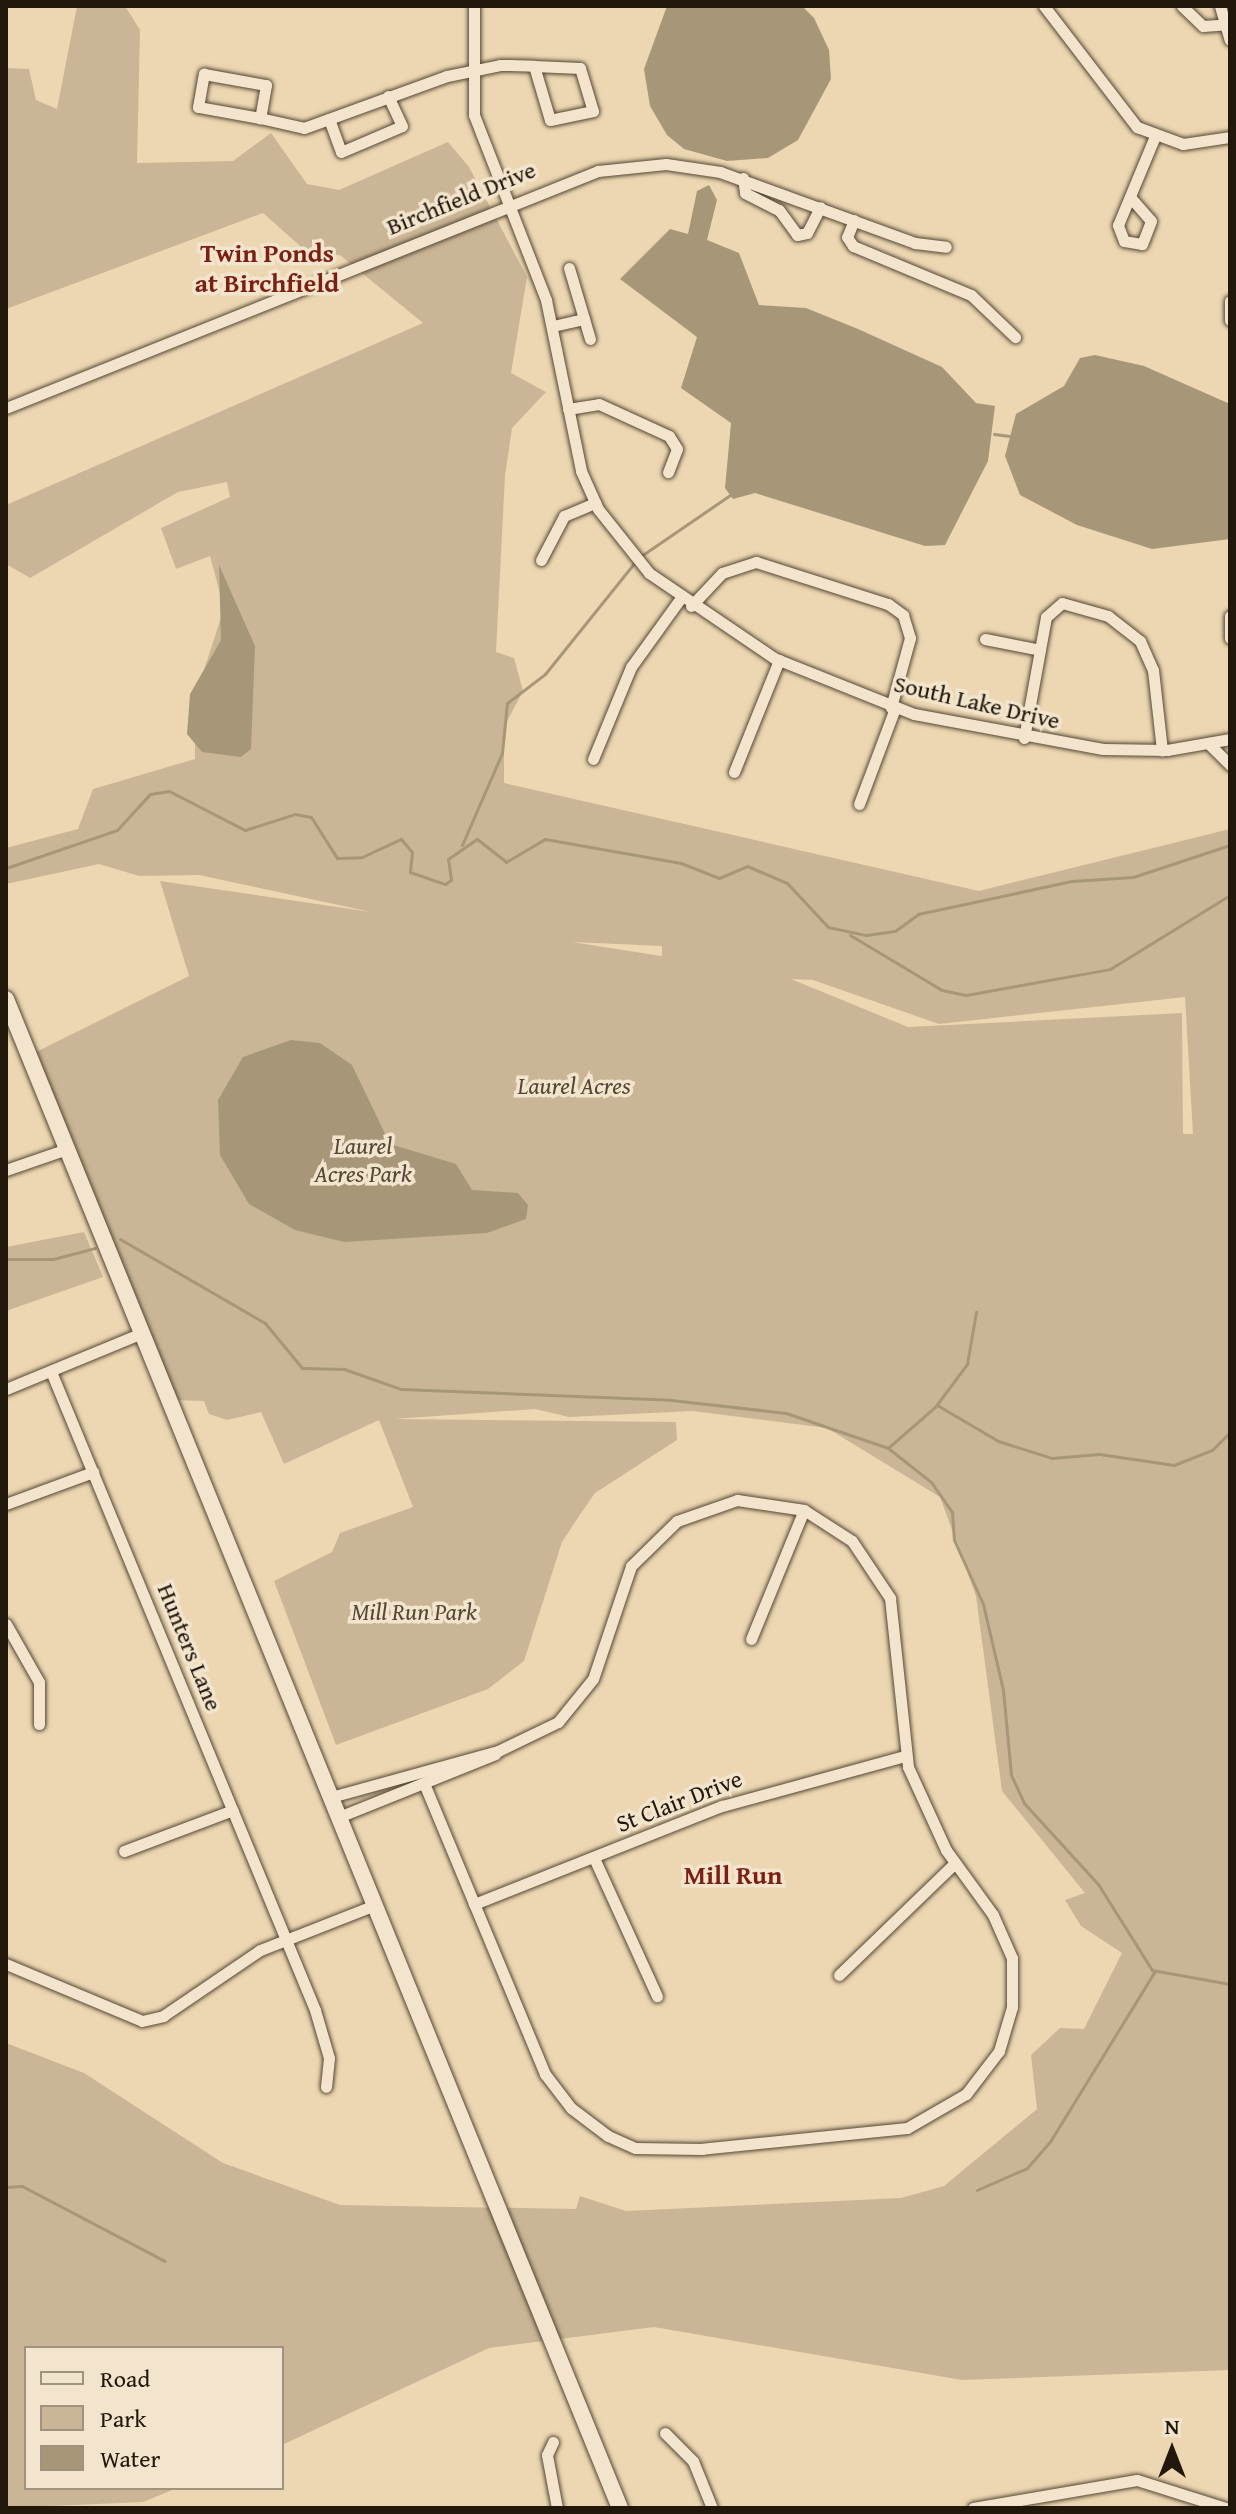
<!DOCTYPE html>
<style>
body{margin:0}
#map{position:relative;width:1236px;height:2514px;overflow:hidden;background:#edd7b2;font-family:"Gentium Book Plus",serif}
div>[style]{position:absolute}
[style*='--x']{left:calc(var(--x)*1px);top:calc(var(--y)*1px);width:calc(var(--w)*1px);rotate:calc(var(--a)*1deg)}
.green>*{inset:0;background:#cab696}
.water>*{inset:0;background:#a89679}
.stream>*{height:3px;margin:-1.5px;padding:0 1.5px;transform-origin:1.5px;border-radius:1.5px;background:#a89679}
.roads{filter:drop-shadow(0 0 2px #544735) drop-shadow(0 0 2px #544735)}
.street>*{height:11px;margin:-5.5px;padding:0 5.5px;transform-origin:5.5px;border-radius:5.5px;background:#f3e5cd}
.secondary>*{height:16px;margin:-8px;padding:0 8px;transform-origin:8px;border-radius:8px;background:#f3e5cd}
span{translate:-50% -50%;white-space:nowrap;text-align:center;line-height:1.15;-webkit-text-stroke:7px #f3e5cd;paint-order:stroke}
.street-label{font-size:24px;color:#21170b}
.park-label{font-size:24px;color:#544735;font-style:italic}
.neighbourhood-label{font-size:26px;color:#7a1f14;font-weight:700}
.frame{position:absolute;inset:0;border:8px solid #21170b;pointer-events:none}
.legend{position:absolute;left:24px;top:2346px;width:260px;height:144px;box-sizing:border-box;background:#f3e5cd;border:2px solid #9f937f;margin:0;padding:10px 14px;list-style:none;font-size:24px;color:#21170b}
.legend li{display:flex;align-items:center;gap:16px;height:40px}
.legend b{width:40px;border:2px solid #9f937f}
.north{position:absolute;left:1132px;top:2410px;width:80px;height:80px;-webkit-text-stroke:6px #f3e5cd;paint-order:stroke;rotate:0deg;font-size:22px;font-weight:700;line-height:32px;text-align:center;color:#21170b}
.north::after{content:'';display:block;margin:auto;width:28px;height:36px;background:#21170b;clip-path:polygon(50% 0,100% 100%,50% 72%,0 100%)}
</style>
<div id="map">
<div class="green">
<i style="clip-path:polygon(evenodd,77px 6px,125px 6px,140px 30px,137px 163px,233px 161px,271px 133px,307px 184px,339px 190px,448px 142px,469px 167px,527px 277px,511px 373px,546px 392px,512px 428px,505px 476px,496px 652px,514px 658px,523px 691px,504px 727px,504px 783px,979px 891px,1230px 829px,1230px 2370px,962px 2380px,654px 2327px,489px 2348px,282px 2445px,282px 2348px,26px 2348px,26px 2488px,177px 2488px,143px 2502px,6px 2508px,6px 2043px,84px 2073px,223px 2163px,340px 2205px,576px 2209px,580px 2196px,626px 2211px,901px 2198px,944px 2186px,1037px 2109px,1031px 2055px,1060px 2028px,1084px 2029px,1122px 1953px,1081px 1926px,1065px 1900px,1085px 1893px,1002px 1791px,976px 1596px,940px 1497px,827px 1428px,692px 1411px,569px 1417px,535px 1409px,394px 1419px,676px 1422px,677px 1440px,595px 1493px,579px 1516px,562px 1542px,524px 1661px,488px 1689px,336px 1745px,274px 1581px,332px 1552px,340px 1533px,413px 1507px,379px 1420px,284px 1464px,261px 1412px,227px 1420px,209px 1414px,204px 1401px,169px 1400px,28px 1056px,189px 976px,160px 881px,371px 912px,199px 875px,139px 876px,99px 864px,6px 884px,6px 848px,78px 829px,93px 789px,195px 759px,195px 698px,224px 608px,210px 556px,176px 569px,161px 528px,230px 497px,227px 482px,178px 492px,30px 578px,6px 564px,6px 505px,423px 323px,340px 255px,307px 252px,263px 213px,6px 309px,6px 68px,29px 69px,36px 100px,57px 109px,77px 6px,572px 942px,662px 946px,662px 955px,661px 956px,572px 942px,77px 6px,791px 979px,813px 980px,939px 1024px,1185px 997px,1193px 1134px,1183px 1134px,1182px 1013px,908px 1027px,791px 979px)"></i>
<i style="clip-path:polygon(84px 1232px,103px 1277px,6px 1311px,6px 1247px)"></i>
</div>
<div class="water">
<i style="clip-path:polygon(667px 6px,802px 6px,814px 18px,829px 50px,831px 79px,798px 140px,768px 158px,727px 161px,684px 149px,667px 135px,650px 106px,644px 69px)"></i>
<i style="clip-path:polygon(709px 185px,717px 200px,707px 240px,739px 253px,759px 305px,806px 308px,858px 329px,942px 367px,976px 403px,995px 406px,988px 461px,945px 545px,925px 546px,755px 493px,733px 499px,725px 488px,731px 423px,681px 388px,697px 337px,620px 279px,670px 229px,688px 234px,697px 191px)"></i>
<i style="clip-path:polygon(1095px 355px,1144px 366px,1230px 404px,1230px 539px,1152px 549px,1077px 525px,1020px 495px,1005px 456px,1016px 414px,1064px 386px,1080px 358px)"></i>
<i style="clip-path:polygon(219px 565px,255px 646px,251px 749px,241px 757px,202px 752px,187px 734px,190px 694px,221px 640px)"></i>
<i style="clip-path:polygon(291px 1040px,320px 1043px,352px 1065px,390px 1144px,456px 1164px,472px 1190px,518px 1193px,528px 1205px,526px 1219px,487px 1233px,344px 1242px,295px 1230px,249px 1204px,220px 1155px,218px 1100px,243px 1057px)"></i>
</div>
<div class="stream">
<i style="--x:994;--y:434;--w:16;--a:7"></i>
<i style="--x:641;--y:556;--w:112;--a:-34.4"></i>
<i style="--x:462;--y:845;--w:100;--a:-66.5"></i>
<i style="--x:502;--y:753;--w:50;--a:-84.3"></i>
<i style="--x:507;--y:703;--w:48;--a:-37.3"></i>
<i style="--x:545;--y:674;--w:145;--a:-51.2"></i>
<i style="--x:6;--y:868;--w:117;--a:-18.9"></i>
<i style="--x:117;--y:830;--w:49;--a:-47.5"></i>
<i style="--x:150;--y:794;--w:19;--a:-9"></i>
<i style="--x:169;--y:791;--w:85;--a:27.2"></i>
<i style="--x:245;--y:830;--w:52;--a:-17.7"></i>
<i style="--x:295;--y:814;--w:16;--a:11"></i>
<i style="--x:311;--y:817;--w:49;--a:57.6"></i>
<i style="--x:337;--y:858;--w:25;--a:-2"></i>
<i style="--x:362;--y:857;--w:43;--a:-24.8"></i>
<i style="--x:401;--y:839;--w:17;--a:50"></i>
<i style="--x:412;--y:852;--w:20;--a:96"></i>
<i style="--x:410;--y:872;--w:37;--a:19"></i>
<i style="--x:445;--y:884;--w:7;--a:-34"></i>
<i style="--x:451;--y:880;--w:21;--a:-98"></i>
<i style="--x:448;--y:859;--w:35;--a:-35"></i>
<i style="--x:477;--y:839;--w:37;--a:38"></i>
<i style="--x:506;--y:862;--w:45;--a:-30.5"></i>
<i style="--x:545;--y:839;--w:138;--a:10"></i>
<i style="--x:681;--y:863;--w:41;--a:21.5"></i>
<i style="--x:719;--y:878;--w:30;--a:-23"></i>
<i style="--x:747;--y:866;--w:43;--a:23"></i>
<i style="--x:787;--y:883;--w:60;--a:47"></i>
<i style="--x:828;--y:927;--w:39;--a:12"></i>
<i style="--x:866;--y:935;--w:29;--a:-8"></i>
<i style="--x:895;--y:931;--w:29;--a:-36"></i>
<i style="--x:918;--y:914;--w:157;--a:-12.1"></i>
<i style="--x:1072;--y:881;--w:61;--a:-3.8"></i>
<i style="--x:1133;--y:877;--w:102;--a:-18.3"></i>
<i style="--x:850;--y:935;--w:107;--a:30.9"></i>
<i style="--x:942;--y:990;--w:25;--a:12"></i>
<i style="--x:966;--y:995;--w:146;--a:-10.2"></i>
<i style="--x:1110;--y:969;--w:141;--a:-31.7"></i>
<i style="--x:120;--y:1239;--w:168;--a:30.1"></i>
<i style="--x:265;--y:1323;--w:58;--a:50.6"></i>
<i style="--x:302;--y:1368;--w:42;--a:1.4"></i>
<i style="--x:344;--y:1369;--w:60;--a:19.3"></i>
<i style="--x:401;--y:1389;--w:270;--a:2.3"></i>
<i style="--x:671;--y:1400;--w:116;--a:6.4"></i>
<i style="--x:786;--y:1413;--w:108;--a:18.9"></i>
<i style="--x:888;--y:1448;--w:55;--a:38.3"></i>
<i style="--x:931;--y:1482;--w:37;--a:55"></i>
<i style="--x:952;--y:1512;--w:28;--a:86"></i>
<i style="--x:954;--y:1540;--w:70;--a:65.6"></i>
<i style="--x:983;--y:1604;--w:88;--a:76.9"></i>
<i style="--x:1003;--y:1690;--w:85;--a:84.6"></i>
<i style="--x:1011;--y:1775;--w:31;--a:65"></i>
<i style="--x:1024;--y:1803;--w:110;--a:47.6"></i>
<i style="--x:1098;--y:1884;--w:102;--a:57.9"></i>
<i style="--x:1152;--y:1970;--w:79;--a:10.2"></i>
<i style="--x:6;--y:1259;--w:47;--a:0"></i>
<i style="--x:53;--y:1259;--w:43;--a:-14.7"></i>
<i style="--x:937;--y:1405;--w:71;--a:30.5"></i>
<i style="--x:998;--y:1441;--w:57;--a:17.5"></i>
<i style="--x:1052;--y:1458;--w:47;--a:-4.9"></i>
<i style="--x:1099;--y:1454;--w:76;--a:8.3"></i>
<i style="--x:1174;--y:1465;--w:41;--a:-21.5"></i>
<i style="--x:1212;--y:1450;--w:25;--a:-45"></i>
<i style="--x:889;--y:1447;--w:61;--a:-41"></i>
<i style="--x:935;--y:1407;--w:54;--a:-53.3"></i>
<i style="--x:967;--y:1364;--w:53;--a:-80.2"></i>
<i style="--x:6;--y:2187;--w:16;--a:-4"></i>
<i style="--x:22;--y:2186;--w:161;--a:27.7"></i>
<i style="--x:977;--y:2190;--w:55;--a:-23.7"></i>
<i style="--x:1027;--y:2168;--w:37;--a:-49"></i>
<i style="--x:1051;--y:2140;--w:198;--a:-58.4"></i>
</div>
<div class="roads">
<div class="street">
<i style="--x:474;--y:6;--w:109;--a:90"></i>
<i style="--x:474;--y:115;--w:199;--a:68.7"></i>
<i style="--x:546;--y:300;--w:175;--a:78.4"></i>
<i style="--x:581;--y:471;--w:42;--a:65.9"></i>
<i style="--x:598;--y:509;--w:82;--a:51.4"></i>
<i style="--x:649;--y:573;--w:151;--a:34.2"></i>
<i style="--x:774;--y:658;--w:151;--a:21.8"></i>
<i style="--x:914;--y:714;--w:192;--a:10.5"></i>
<i style="--x:1103;--y:749;--w:64;--a:0.9"></i>
<i style="--x:1167;--y:750;--w:64;--a:-9.9"></i>
<i style="--x:1044;--y:6;--w:153;--a:52.5"></i>
<i style="--x:1137;--y:127;--w:49;--a:20.3"></i>
<i style="--x:1183;--y:144;--w:48;--a:-8.5"></i>
<i style="--x:1182;--y:6;--w:29;--a:44"></i>
<i style="--x:1203;--y:26;--w:27;--a:-4"></i>
<i style="--x:1220;--y:6;--w:35;--a:74"></i>
<i style="--x:204;--y:74;--w:63;--a:10.1"></i>
<i style="--x:266;--y:85;--w:34;--a:100"></i>
<i style="--x:260;--y:118;--w:63;--a:-169.9"></i>
<i style="--x:198;--y:107;--w:34;--a:-80"></i>
<i style="--x:260;--y:118;--w:45;--a:12.8"></i>
<i style="--x:304;--y:128;--w:152;--a:-20"></i>
<i style="--x:447;--y:76;--w:54;--a:-11.7"></i>
<i style="--x:500;--y:65;--w:10;--a:0"></i>
<i style="--x:510;--y:65;--w:24;--a:2"></i>
<i style="--x:534;--y:66;--w:46;--a:2.5"></i>
<i style="--x:580;--y:68;--w:45;--a:73.2"></i>
<i style="--x:593;--y:111;--w:44;--a:168.2"></i>
<i style="--x:550;--y:120;--w:56;--a:-106.5"></i>
<i style="--x:329;--y:119;--w:35;--a:70"></i>
<i style="--x:341;--y:152;--w:66;--a:-23.1"></i>
<i style="--x:402;--y:126;--w:33;--a:-115"></i>
<i style="--x:743;--y:178;--w:15;--a:82"></i>
<i style="--x:745;--y:193;--w:38;--a:27"></i>
<i style="--x:779;--y:210;--w:31;--a:54"></i>
<i style="--x:797;--y:235;--w:10;--a:-11"></i>
<i style="--x:807;--y:233;--w:29;--a:-63"></i>
<i style="--x:1131;--y:198;--w:30;--a:49"></i>
<i style="--x:1151;--y:221;--w:25;--a:111"></i>
<i style="--x:1142;--y:244;--w:18;--a:-171"></i>
<i style="--x:1124;--y:241;--w:17;--a:-111"></i>
<i style="--x:1118;--y:225;--w:96;--a:-67.4"></i>
<i style="--x:854;--y:220;--w:18;--a:112"></i>
<i style="--x:847;--y:237;--w:11;--a:56"></i>
<i style="--x:853;--y:246;--w:128;--a:22.6"></i>
<i style="--x:971;--y:295;--w:61;--a:43.7"></i>
<i style="--x:569;--y:268;--w:74;--a:73.5"></i>
<i style="--x:1230;--y:301;--w:19;--a:90"></i>
<i style="--x:553;--y:326;--w:32;--a:-13"></i>
<i style="--x:6;--y:408;--w:638;--a:-21.82"></i>
<i style="--x:598;--y:171;--w:68;--a:-5.9"></i>
<i style="--x:666;--y:164;--w:55;--a:8.4"></i>
<i style="--x:720;--y:172;--w:208;--a:20"></i>
<i style="--x:915;--y:243;--w:31;--a:7"></i>
<i style="--x:568;--y:409;--w:31;--a:-9"></i>
<i style="--x:599;--y:404;--w:77;--a:24.6"></i>
<i style="--x:669;--y:436;--w:15;--a:58"></i>
<i style="--x:677;--y:449;--w:25;--a:111"></i>
<i style="--x:541;--y:560;--w:50;--a:-62.4"></i>
<i style="--x:564;--y:516;--w:34;--a:-23"></i>
<i style="--x:691;--y:606;--w:45;--a:-46.8"></i>
<i style="--x:722;--y:573;--w:36;--a:-18"></i>
<i style="--x:756;--y:562;--w:139;--a:17.7"></i>
<i style="--x:888;--y:604;--w:19;--a:36"></i>
<i style="--x:903;--y:615;--w:24;--a:73"></i>
<i style="--x:910;--y:638;--w:72;--a:105.4"></i>
<i style="--x:1230;--y:616;--w:22;--a:90"></i>
<i style="--x:985;--y:639;--w:56;--a:11.3"></i>
<i style="--x:1024;--y:738;--w:123;--a:-79.7"></i>
<i style="--x:1046;--y:617;--w:21;--a:-41"></i>
<i style="--x:1062;--y:603;--w:48;--a:15.8"></i>
<i style="--x:1108;--y:616;--w:41;--a:38"></i>
<i style="--x:1140;--y:641;--w:32;--a:66"></i>
<i style="--x:1153;--y:670;--w:81;--a:83.6"></i>
<i style="--x:1209;--y:744;--w:30;--a:45"></i>
<i style="--x:593;--y:759;--w:100;--a:-67.6"></i>
<i style="--x:631;--y:667;--w:84;--a:-54.2"></i>
<i style="--x:734;--y:772;--w:121;--a:-68.1"></i>
<i style="--x:859;--y:804;--w:103;--a:-69.4"></i>
<i style="--x:6;--y:1170;--w:65;--a:-19"></i>
<i style="--x:52;--y:1374;--w:688;--a:67.53"></i>
<i style="--x:315;--y:2010;--w:50;--a:73.7"></i>
<i style="--x:329;--y:2058;--w:29;--a:96"></i>
<i style="--x:6;--y:1389;--w:147;--a:-22.4"></i>
<i style="--x:6;--y:1504;--w:93;--a:-20.2"></i>
<i style="--x:6;--y:1624;--w:67;--a:60.4"></i>
<i style="--x:39;--y:1682;--w:42;--a:90"></i>
<i style="--x:751;--y:1639;--w:139;--a:-67.7"></i>
<i style="--x:331;--y:1797;--w:173;--a:-15.4"></i>
<i style="--x:498;--y:1751;--w:67;--a:-25.8"></i>
<i style="--x:558;--y:1722;--w:55;--a:-50.9"></i>
<i style="--x:593;--y:1679;--w:119;--a:-71.4"></i>
<i style="--x:631;--y:1566;--w:64;--a:-44.4"></i>
<i style="--x:677;--y:1521;--w:64;--a:-19.3"></i>
<i style="--x:737;--y:1500;--w:68;--a:8.5"></i>
<i style="--x:804;--y:1510;--w:57;--a:32.9"></i>
<i style="--x:852;--y:1541;--w:69;--a:56.3"></i>
<i style="--x:890;--y:1598;--w:170;--a:83.9"></i>
<i style="--x:908;--y:1767;--w:91;--a:65.4"></i>
<i style="--x:946;--y:1850;--w:80;--a:54.1"></i>
<i style="--x:993;--y:1915;--w:47;--a:66.2"></i>
<i style="--x:1012;--y:1958;--w:49;--a:90"></i>
<i style="--x:1012;--y:2007;--w:46;--a:106.5"></i>
<i style="--x:999;--y:2051;--w:54;--a:127.5"></i>
<i style="--x:966;--y:2094;--w:68;--a:150"></i>
<i style="--x:907;--y:2128;--w:206;--a:174.2"></i>
<i style="--x:702;--y:2149;--w:67;--a:-179.1"></i>
<i style="--x:635;--y:2148;--w:30;--a:-156"></i>
<i style="--x:608;--y:2136;--w:46;--a:-142.9"></i>
<i style="--x:571;--y:2108;--w:43;--a:-127.4"></i>
<i style="--x:545;--y:2074;--w:315;--a:-112.6"></i>
<i style="--x:341;--y:1816;--w:166;--a:-21.9"></i>
<i style="--x:124;--y:1851;--w:116;--a:-20.6"></i>
<i style="--x:594;--y:1858;--w:152;--a:65.5"></i>
<i style="--x:474;--y:1904;--w:267;--a:-21.6"></i>
<i style="--x:722;--y:1806;--w:190;--a:-15.3"></i>
<i style="--x:6;--y:1964;--w:147;--a:22.7"></i>
<i style="--x:142;--y:2021;--w:22;--a:-13"></i>
<i style="--x:163;--y:2016;--w:117;--a:-34.2"></i>
<i style="--x:260;--y:1950;--w:123;--a:-21.4"></i>
<i style="--x:839;--y:1975;--w:160;--a:-44"></i>
<i style="--x:665;--y:2433;--w:40;--a:45"></i>
<i style="--x:693;--y:2461;--w:51;--a:68"></i>
<i style="--x:553;--y:2442;--w:14;--a:115"></i>
<i style="--x:547;--y:2455;--w:54;--a:79.3"></i>
<i style="--x:973;--y:2508;--w:166;--a:-9.7"></i>
<i style="--x:1137;--y:2480;--w:93;--a:17.5"></i>
</div>
<div class="secondary">
<i style="--x:6;--y:999;--w:1629;--a:67.86"></i>
</div>
</div>
<div class="street-label">
<span style="left:461px;top:198px;rotate:-22deg">Birchfield Drive</span>
<span style="left:977px;top:702px;rotate:13deg">South Lake Drive</span>
<span style="left:190px;top:1647px;rotate:68deg">Hunters Lane</span>
<span style="left:679px;top:1801px;rotate:-21deg">St Clair Drive</span>
</div>
<div class="park-label">
<span style="left:574px;top:1086px">Laurel Acres</span>
<span style="left:363px;top:1160px">Laurel<br>Acres Park</span>
<span style="left:414px;top:1612px">Mill Run Park</span>
</div>
<div class="neighbourhood-label">
<span style="left:267px;top:268px">Twin Ponds<br>at Birchfield</span>
<span style="left:733px;top:1875px">Mill Run</span>
</div>
<div class="frame"></div>
<ul class="legend">
<li><b style="height:10px;background:#f3e5cd"></b>Road</li>
<li><b style="height:22px;background:#cab696"></b>Park</li>
<li><b style="height:22px;background:#a89679"></b>Water</li>
</ul>
<div class="north">N</div>
</div>
